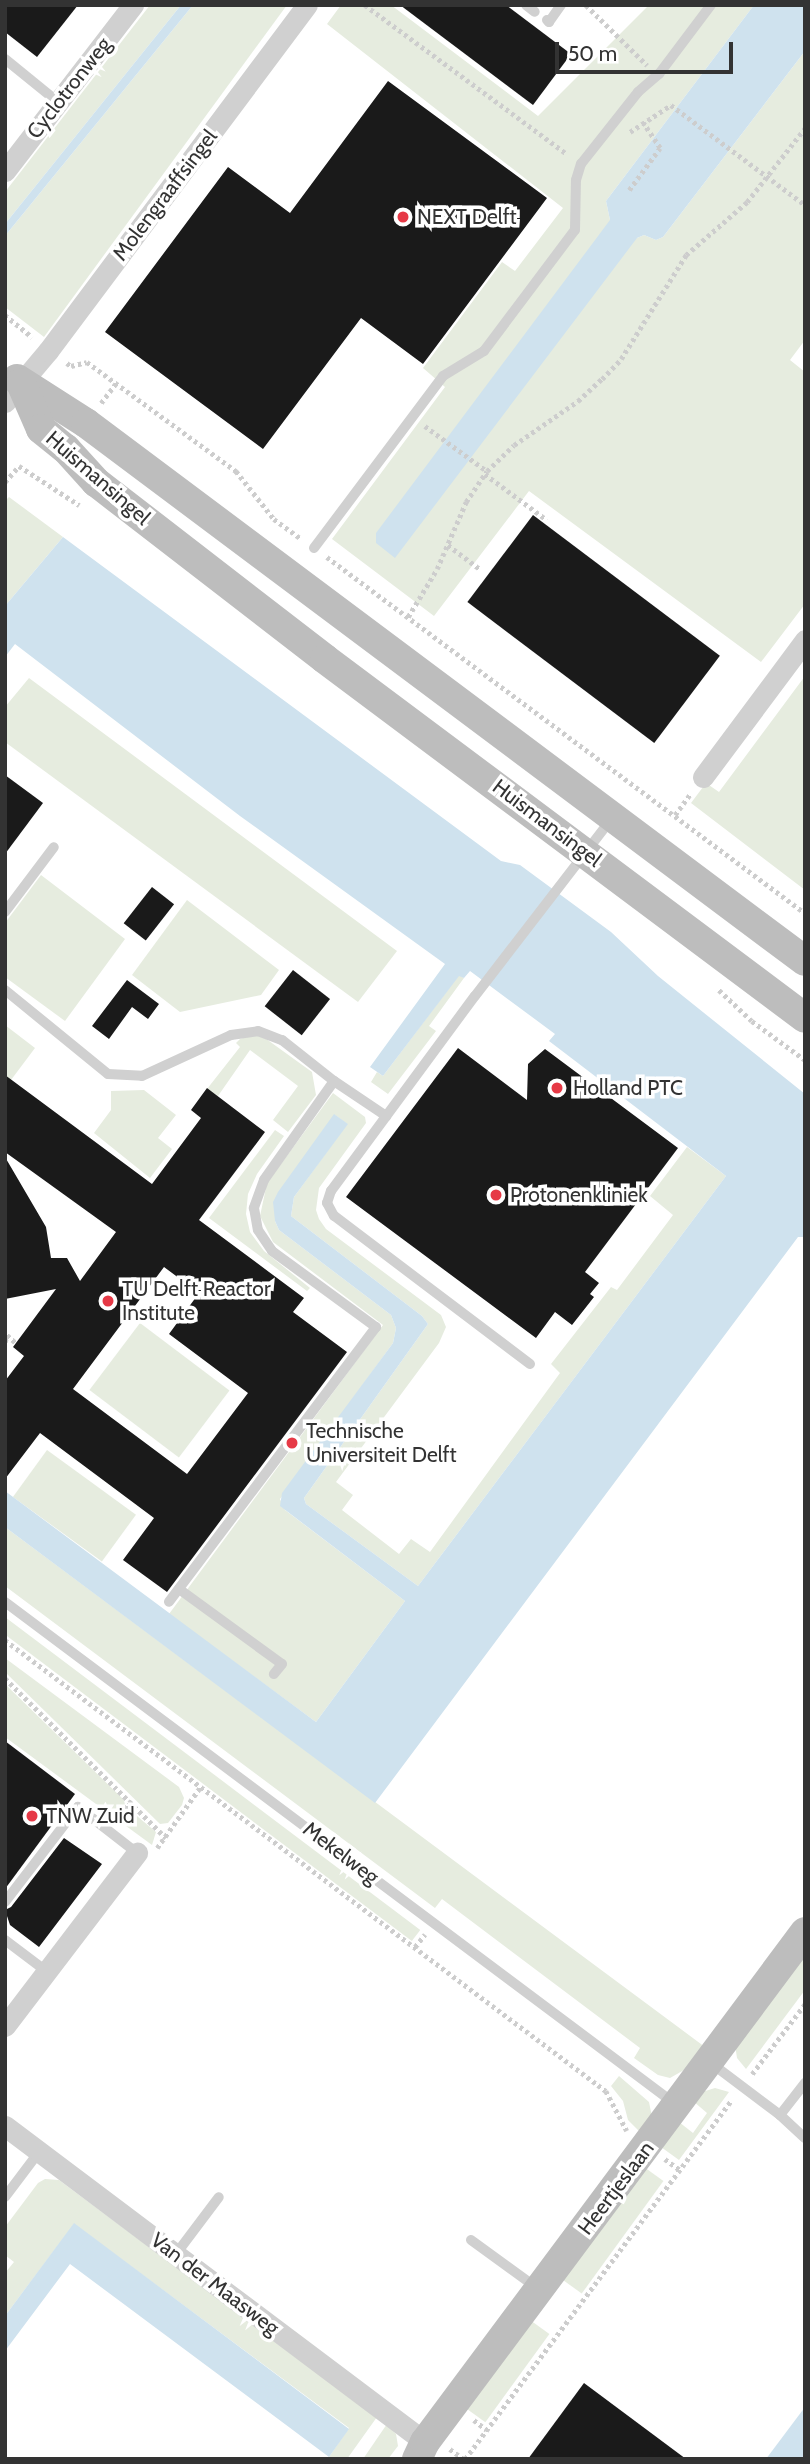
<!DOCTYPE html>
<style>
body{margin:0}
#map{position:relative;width:810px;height:2464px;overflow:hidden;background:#fff;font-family:Cabin,sans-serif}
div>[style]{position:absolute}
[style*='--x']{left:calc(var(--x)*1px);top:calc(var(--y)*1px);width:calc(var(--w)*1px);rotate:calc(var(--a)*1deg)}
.green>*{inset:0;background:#e6ecdf;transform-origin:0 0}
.water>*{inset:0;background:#cfe2ee}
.building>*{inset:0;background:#1a1a1a;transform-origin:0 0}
.path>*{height:4.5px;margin-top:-2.25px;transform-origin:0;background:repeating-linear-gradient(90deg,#cdcdcd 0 3.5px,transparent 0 7px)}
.lane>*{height:10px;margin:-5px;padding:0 5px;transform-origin:5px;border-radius:5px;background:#d0d0d0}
.street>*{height:21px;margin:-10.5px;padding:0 10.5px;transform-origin:10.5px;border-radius:10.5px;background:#d0d0d0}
.secondary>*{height:30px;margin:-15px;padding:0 15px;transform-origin:15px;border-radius:15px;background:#bdbdbd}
.dots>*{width:19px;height:19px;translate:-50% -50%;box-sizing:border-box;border:4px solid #fff;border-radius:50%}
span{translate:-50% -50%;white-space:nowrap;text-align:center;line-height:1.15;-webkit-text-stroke:7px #fff;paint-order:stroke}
.street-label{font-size:21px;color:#333}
.poi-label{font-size:21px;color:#333}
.left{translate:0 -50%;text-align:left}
.frame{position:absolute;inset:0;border:7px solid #333;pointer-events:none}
.scale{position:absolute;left:555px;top:42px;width:178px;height:32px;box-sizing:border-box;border:4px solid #333;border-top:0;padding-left:9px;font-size:21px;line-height:24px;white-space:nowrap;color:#333;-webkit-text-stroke:5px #fff;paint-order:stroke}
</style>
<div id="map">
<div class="green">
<i style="clip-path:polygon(150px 5px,181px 5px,5px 224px,5px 192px)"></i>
<i style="clip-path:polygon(193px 5px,287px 5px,44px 337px,5px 307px,5px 236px)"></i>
<i style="clip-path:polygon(341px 5px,391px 5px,538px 116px,649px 5px,754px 5px,606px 201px,610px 220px,637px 238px,644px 235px,656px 240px,663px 237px,805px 51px,805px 340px,790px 360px,805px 372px,805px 604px,761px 662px,529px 491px,434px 616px,332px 539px,445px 387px,423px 368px,502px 262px,515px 271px,563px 208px,327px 24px)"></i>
<i style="clip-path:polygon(9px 497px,63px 537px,5px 606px,5px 501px)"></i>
<i style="clip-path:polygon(805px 676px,805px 890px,691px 803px,706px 783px,719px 792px)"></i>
<i style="clip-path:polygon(29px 678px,397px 951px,358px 1002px,5px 742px,5px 707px)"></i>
<i style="clip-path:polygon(41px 875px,125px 939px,65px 1021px,5px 977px,5px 923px)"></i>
<i style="clip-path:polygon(187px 900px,279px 970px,261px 995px,180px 1012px,132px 975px)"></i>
<i style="clip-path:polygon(459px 975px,464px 978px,429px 1026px,436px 1031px,388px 1094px,371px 1082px,377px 1072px,383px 1076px)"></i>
<i style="clip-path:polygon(5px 1025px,35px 1048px,5px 1088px)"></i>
<i style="clip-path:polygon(258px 1033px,312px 1072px,316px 1095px,288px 1132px,273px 1120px,298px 1086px,250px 1050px,218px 1096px,207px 1089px,240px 1047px,236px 1043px,240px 1039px)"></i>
<i style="clip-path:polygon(144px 1090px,176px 1115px,158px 1138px,172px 1149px,150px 1178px,94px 1133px,111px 1110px,111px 1091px)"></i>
<i style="clip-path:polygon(333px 1093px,365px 1117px,366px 1123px,319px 1188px,316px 1210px,319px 1219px,326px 1229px,441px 1315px,446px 1327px,439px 1343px,336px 1482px,353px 1495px,342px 1510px,399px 1554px,411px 1539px,430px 1552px,560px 1373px,551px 1364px,611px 1287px,617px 1290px,673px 1215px,650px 1196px,687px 1147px,726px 1176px,418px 1586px,306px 1504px,304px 1498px,428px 1324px,422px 1316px,291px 1216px,294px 1197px,347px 1124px,335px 1115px,275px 1221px,279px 1230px,391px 1315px,396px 1328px,393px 1343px,280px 1499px,285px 1510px,405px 1601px,316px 1722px,169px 1614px,383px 1325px,273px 1242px,260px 1216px,267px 1183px)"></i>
<i style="clip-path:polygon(275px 1130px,284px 1136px,257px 1174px,248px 1194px,246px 1214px,250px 1232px,264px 1251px,310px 1288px,307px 1291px,209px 1218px)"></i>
<i style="left:140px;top:1323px;width:112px;height:84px;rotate:37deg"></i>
<i style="left:47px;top:1450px;width:110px;height:58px;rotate:36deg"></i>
<i style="clip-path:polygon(5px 1527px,705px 2047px,691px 2066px,670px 2078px,658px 2075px,634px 2058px,640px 2048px,442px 1899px,435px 1908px,5px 1586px)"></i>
<i style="left:5px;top:1617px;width:520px;height:14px;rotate:37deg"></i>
<i style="clip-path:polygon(5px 1658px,179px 1787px,184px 1798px,182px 1805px,168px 1823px,160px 1824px,5px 1672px)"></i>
<i style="clip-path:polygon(5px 1684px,124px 1800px,125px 1805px,115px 1818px,5px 1737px)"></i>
<i style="clip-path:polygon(131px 1811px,156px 1832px,152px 1845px,122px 1823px)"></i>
<i style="clip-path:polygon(805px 1951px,805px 1990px,746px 2069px,737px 2058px,735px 2045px)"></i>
<i style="clip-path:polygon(619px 2076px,649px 2102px,652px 2117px,641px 2133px,628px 2120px,623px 2101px,611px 2086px)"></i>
<i style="clip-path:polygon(715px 2088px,729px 2092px,679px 2160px,661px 2147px,679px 2122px,693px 2133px,707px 2113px,693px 2101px,699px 2093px)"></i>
<i style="left:644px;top:2167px;width:24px;height:139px;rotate:36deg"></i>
<i style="clip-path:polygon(45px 2179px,59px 2180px,377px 2417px,347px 2459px,329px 2457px,349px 2428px,74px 2224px,5px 2316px,5px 2273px,14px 2262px,5px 2255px,5px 2227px,38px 2183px)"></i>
<i style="left:530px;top:2320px;width:24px;height:109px;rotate:36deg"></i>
<i style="clip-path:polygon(387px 2424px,396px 2434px,398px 2446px,388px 2459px,363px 2459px)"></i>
</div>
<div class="water">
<i style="clip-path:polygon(181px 5px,193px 5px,5px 236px,5px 224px)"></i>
<i style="clip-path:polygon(754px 5px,805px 5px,805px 51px,663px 237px,656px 240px,644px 235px,637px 238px,395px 558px,376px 543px,376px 533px,610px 220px,606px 201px)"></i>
<i style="clip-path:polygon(63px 537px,501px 861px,520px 865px,611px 932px,658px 976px,805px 1094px,805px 1237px,798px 1237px,375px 1803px,5px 1527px,5px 1491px,316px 1722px,405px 1601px,280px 1506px,282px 1493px,393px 1343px,396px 1328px,391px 1315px,279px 1230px,275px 1221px,273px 1202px,278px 1192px,334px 1114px,348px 1124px,294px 1197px,291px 1216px,422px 1316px,428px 1324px,304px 1498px,306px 1504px,418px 1586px,726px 1176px,549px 1041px,555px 1034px,470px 971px,464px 978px,459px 976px,383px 1076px,370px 1067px,445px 964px,240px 816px,15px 644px,5px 657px,5px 606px)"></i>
<i style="clip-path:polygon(74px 2223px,349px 2429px,329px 2457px,70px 2264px,5px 2351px,5px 2316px)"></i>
<i style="clip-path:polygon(805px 2407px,805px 2459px,766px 2459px)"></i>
</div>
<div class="building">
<i style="clip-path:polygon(5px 5px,78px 5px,37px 57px,5px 32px)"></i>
<i style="clip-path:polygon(400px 5px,506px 5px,571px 54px,533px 105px)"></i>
<i style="clip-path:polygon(388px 81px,547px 198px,423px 364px,361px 318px,263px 449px,105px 332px,228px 167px,290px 213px)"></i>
<i style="left:533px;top:515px;width:234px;height:109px;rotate:37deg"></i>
<i style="clip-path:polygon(5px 775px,43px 803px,5px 854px)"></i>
<i style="left:152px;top:887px;width:28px;height:46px;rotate:38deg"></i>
<i style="left:293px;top:970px;width:47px;height:46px;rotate:38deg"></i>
<i style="clip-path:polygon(127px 980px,159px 1004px,148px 1019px,132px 1007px,109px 1039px,92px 1026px)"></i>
<i style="clip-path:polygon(458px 1048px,527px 1100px,528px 1064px,545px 1049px,678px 1148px,585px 1272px,599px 1283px,590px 1294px,594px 1297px,572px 1325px,555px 1312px,536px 1338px,346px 1197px)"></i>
<i style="clip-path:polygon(evenodd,5px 1075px,152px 1184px,201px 1118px,191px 1110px,207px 1088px,265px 1132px,199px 1220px,304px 1298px,293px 1312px,347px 1352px,167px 1592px,123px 1560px,154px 1518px,40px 1433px,5px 1479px,5px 1381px,24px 1356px,13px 1347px,56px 1289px,5px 1299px,5px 1157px,46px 1227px,51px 1258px,67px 1258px,80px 1281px,116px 1232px,5px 1152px,5px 1075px,164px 1267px,199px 1293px,169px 1334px,248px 1393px,187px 1474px,73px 1389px,164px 1267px)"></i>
<i style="clip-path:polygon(5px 1741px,75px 1794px,5px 1889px)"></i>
<i style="clip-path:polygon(64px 1838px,102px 1864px,39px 1947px,10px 1925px,5px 1910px,11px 1907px)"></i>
<i style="clip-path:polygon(584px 2383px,686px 2459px,528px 2459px)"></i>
</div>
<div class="path">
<i style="--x:365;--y:5;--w:251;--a:36.4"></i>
<i style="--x:586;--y:5;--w:86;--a:44.5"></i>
<i style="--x:630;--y:132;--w:49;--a:-33.4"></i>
<i style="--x:671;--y:105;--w:167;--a:36.7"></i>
<i style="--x:629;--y:190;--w:52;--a:-53.6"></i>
<i style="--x:660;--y:148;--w:30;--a:-124"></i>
<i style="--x:5;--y:315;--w:35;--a:39"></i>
<i style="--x:67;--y:363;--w:5;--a:37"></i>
<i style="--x:71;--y:366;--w:16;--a:-14"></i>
<i style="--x:87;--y:362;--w:185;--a:36.2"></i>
<i style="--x:236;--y:471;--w:61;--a:51.6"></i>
<i style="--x:274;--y:519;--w:34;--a:36"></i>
<i style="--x:101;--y:403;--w:25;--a:-53"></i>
<i style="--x:425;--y:426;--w:77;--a:36"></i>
<i style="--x:485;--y:474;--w:77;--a:36.6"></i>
<i style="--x:5;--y:482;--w:21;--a:-49"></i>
<i style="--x:19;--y:466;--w:72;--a:33"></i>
<i style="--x:448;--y:545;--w:40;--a:37"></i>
<i style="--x:327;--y:557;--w:596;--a:36.68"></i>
<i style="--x:408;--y:617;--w:56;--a:-58.9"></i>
<i style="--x:437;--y:569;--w:73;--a:-66.6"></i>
<i style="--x:466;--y:502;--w:37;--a:-56"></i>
<i style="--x:487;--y:471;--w:37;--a:-44"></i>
<i style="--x:514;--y:445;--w:78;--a:-34.5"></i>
<i style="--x:578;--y:401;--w:33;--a:-43"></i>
<i style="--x:602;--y:379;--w:28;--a:-46"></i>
<i style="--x:621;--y:359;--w:123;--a:-58"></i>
<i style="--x:686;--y:255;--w:81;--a:-41"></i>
<i style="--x:747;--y:202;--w:94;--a:-51.9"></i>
<i style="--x:675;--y:815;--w:27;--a:-54"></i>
<i style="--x:719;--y:990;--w:45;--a:43.2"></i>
<i style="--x:752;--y:1021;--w:66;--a:36.3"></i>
<i style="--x:5;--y:1342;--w:7;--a:-74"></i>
<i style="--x:7;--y:1335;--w:12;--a:42"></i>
<i style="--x:5;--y:1640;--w:741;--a:36.89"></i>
<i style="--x:598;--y:2085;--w:10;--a:37"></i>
<i style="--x:606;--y:2091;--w:45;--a:62.3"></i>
<i style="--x:5;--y:1678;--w:227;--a:44.8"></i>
<i style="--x:117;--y:1820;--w:24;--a:-54"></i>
<i style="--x:157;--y:1848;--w:76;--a:-54.6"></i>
<i style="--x:415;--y:1947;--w:16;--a:-52"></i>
<i style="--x:752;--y:2074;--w:88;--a:-52.9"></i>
<i style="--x:665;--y:2159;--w:19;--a:36"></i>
<i style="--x:474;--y:2420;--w:16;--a:38"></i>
<i style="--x:450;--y:2449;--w:17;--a:36"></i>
<i style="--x:465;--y:2459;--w:447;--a:-53.4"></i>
</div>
<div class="lane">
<i style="--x:526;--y:5;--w:11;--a:38"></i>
<i style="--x:547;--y:20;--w:3;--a:45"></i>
<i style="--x:549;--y:22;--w:21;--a:-55"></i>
<i style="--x:5;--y:59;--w:68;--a:39.1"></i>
<i style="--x:314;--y:548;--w:215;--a:-53.1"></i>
<i style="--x:443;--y:376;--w:48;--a:-31.4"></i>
<i style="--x:484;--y:351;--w:151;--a:-53.1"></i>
<i style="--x:575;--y:230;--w:50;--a:-88.9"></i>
<i style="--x:576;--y:180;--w:17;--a:-73"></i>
<i style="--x:581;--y:164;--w:92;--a:-51.6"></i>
<i style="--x:638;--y:92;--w:28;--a:-41"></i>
<i style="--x:659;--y:74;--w:86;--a:-53"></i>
<i style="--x:5;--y:912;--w:81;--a:-53"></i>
<i style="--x:5;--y:990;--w:133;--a:39.2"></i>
<i style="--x:108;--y:1074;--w:34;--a:3"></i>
<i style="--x:142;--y:1076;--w:98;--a:-24.7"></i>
<i style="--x:231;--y:1035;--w:27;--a:-8"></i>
<i style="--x:258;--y:1031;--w:26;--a:21"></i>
<i style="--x:282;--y:1040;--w:66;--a:38.3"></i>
<i style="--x:334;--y:1081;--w:121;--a:125.3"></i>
<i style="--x:264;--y:1180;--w:30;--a:110"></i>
<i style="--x:254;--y:1208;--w:22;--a:80"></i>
<i style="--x:258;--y:1230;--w:25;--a:56"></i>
<i style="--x:272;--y:1251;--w:129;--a:36.2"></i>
<i style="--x:376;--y:1327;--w:344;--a:127"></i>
<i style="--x:334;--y:1081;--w:63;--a:33.9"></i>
<i style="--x:530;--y:1364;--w:246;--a:-142.9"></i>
<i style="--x:334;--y:1216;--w:15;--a:-118"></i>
<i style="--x:327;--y:1203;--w:13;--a:-72"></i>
<i style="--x:331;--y:1191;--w:242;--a:-53.6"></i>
<i style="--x:475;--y:996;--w:225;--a:-52.4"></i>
<i style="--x:179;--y:1589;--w:127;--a:36.1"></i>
<i style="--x:282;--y:1664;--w:13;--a:129"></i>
<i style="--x:5;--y:1602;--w:836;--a:36.83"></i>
<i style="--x:5;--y:1902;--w:120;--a:-52.5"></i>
<i style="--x:78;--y:1807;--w:75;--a:37.9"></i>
<i style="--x:5;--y:1940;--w:51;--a:37.1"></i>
<i style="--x:711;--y:2063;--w:86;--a:37"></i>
<i style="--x:780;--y:2115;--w:34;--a:43"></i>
<i style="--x:780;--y:2115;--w:41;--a:-52"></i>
<i style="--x:5;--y:2197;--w:56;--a:-52.9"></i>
<i style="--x:471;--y:2240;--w:82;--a:36"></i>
<i style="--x:176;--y:2254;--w:71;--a:-53"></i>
</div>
<div class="street">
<i style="--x:5;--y:171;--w:210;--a:-52.4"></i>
<i style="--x:5;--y:402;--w:67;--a:-49.9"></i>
<i style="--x:48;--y:351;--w:432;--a:-53.2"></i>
<i style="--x:703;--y:777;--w:171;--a:-53.3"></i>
<i style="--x:5;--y:2026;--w:218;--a:-52.7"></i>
<i style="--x:5;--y:2126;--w:526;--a:36.96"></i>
</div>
<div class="secondary">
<i style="--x:17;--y:379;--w:82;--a:32.5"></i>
<i style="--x:86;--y:423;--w:898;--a:36.81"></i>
<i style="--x:21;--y:383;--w:50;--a:66.5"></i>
<i style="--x:41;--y:429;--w:32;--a:39"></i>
<i style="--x:66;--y:449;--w:45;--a:47.7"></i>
<i style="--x:96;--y:482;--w:289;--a:37.7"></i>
<i style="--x:325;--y:659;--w:599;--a:36.79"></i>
<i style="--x:417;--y:2459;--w:19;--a:-65"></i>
<i style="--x:425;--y:2442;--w:636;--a:-53.31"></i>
</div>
<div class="dots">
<i style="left:403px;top:217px;background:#e63946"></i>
<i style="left:557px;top:1088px;background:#e63946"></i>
<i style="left:496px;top:1195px;background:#e63946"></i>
<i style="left:108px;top:1301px;background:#e63946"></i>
<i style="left:292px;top:1443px;background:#e63946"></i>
<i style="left:32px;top:1816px;background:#e63946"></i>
</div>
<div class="street-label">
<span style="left:69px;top:88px;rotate:-52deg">Cyclotronweg</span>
<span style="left:165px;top:195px;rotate:-53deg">Molengraaffsingel</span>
<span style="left:98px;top:478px;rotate:41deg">Huismansingel</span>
<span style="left:547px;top:823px;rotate:37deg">Huismansingel</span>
<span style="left:341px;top:1853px;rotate:37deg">Mekelweg</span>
<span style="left:616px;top:2188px;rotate:-53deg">Heertjeslaan</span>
<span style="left:215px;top:2284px;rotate:37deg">Van der Maasweg</span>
</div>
<div class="poi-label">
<span class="left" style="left:417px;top:217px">NEXT Delft</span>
<span class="left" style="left:573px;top:1088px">Holland PTC</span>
<span class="left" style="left:510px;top:1195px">Protonenkliniek</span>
<span class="left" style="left:122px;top:1301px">TU Delft Reactor<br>Institute</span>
<span class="left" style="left:306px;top:1443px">Technische<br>Universiteit Delft</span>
<span class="left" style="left:46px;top:1816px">TNW Zuid</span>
</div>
<div class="frame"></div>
<div class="scale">50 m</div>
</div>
